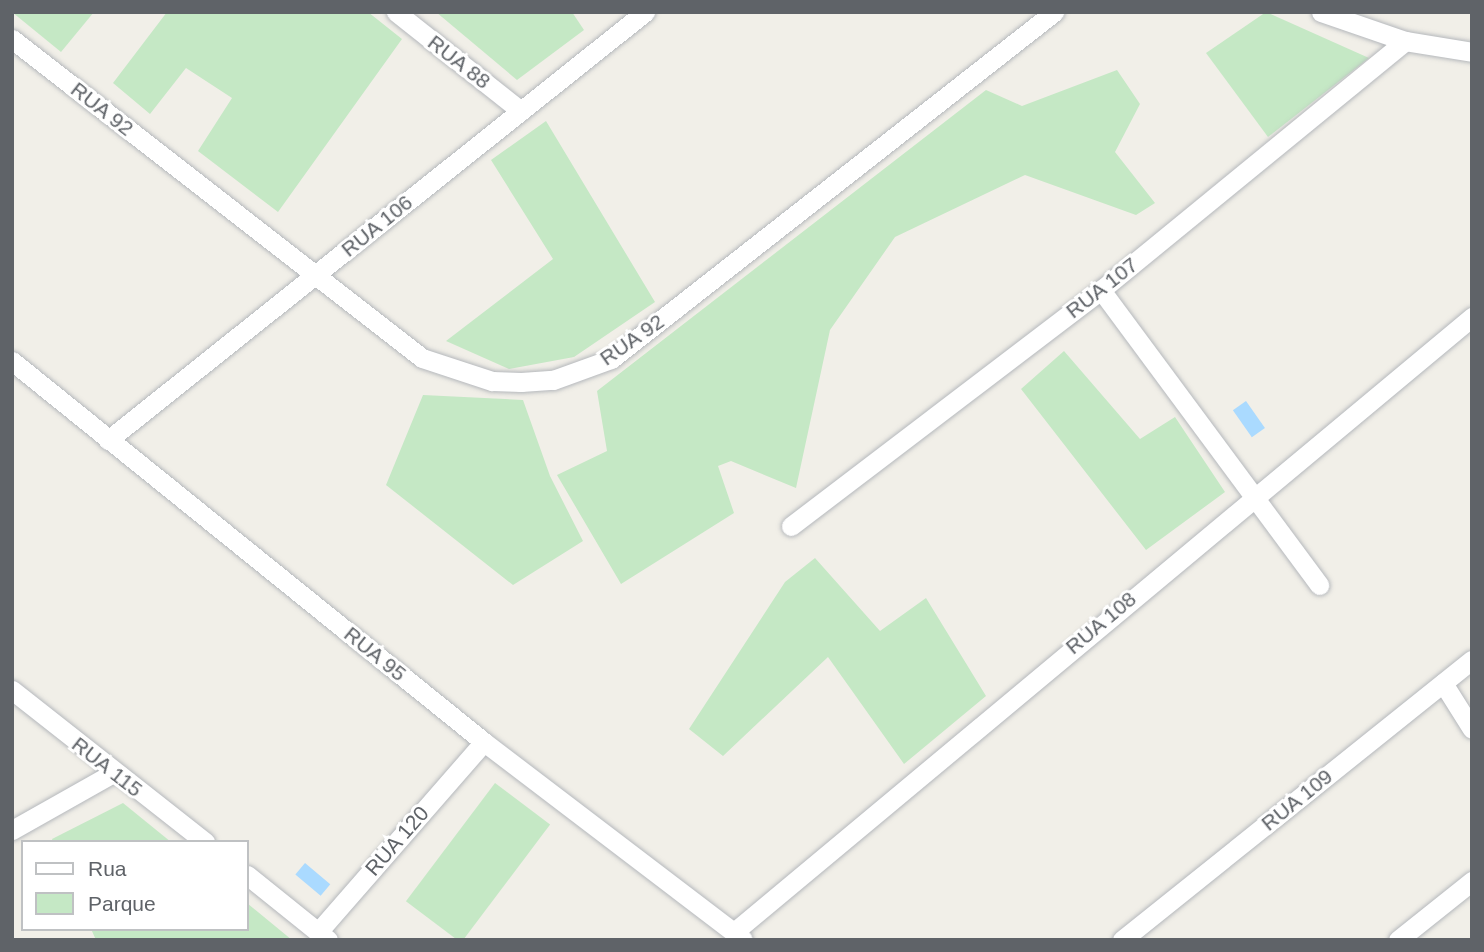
<!DOCTYPE html>
<style>
body{margin:0}
#map{position:relative;width:1484px;height:952px;overflow:hidden;background:#f1efe8;font-family:Arial,sans-serif}
div>[style]{position:absolute}
[style*='--x']{left:calc(var(--x)*1px);top:calc(var(--y)*1px);width:calc(var(--w)*1px);rotate:calc(var(--a)*1deg)}
.green>*{inset:0;background:#c5e8c5;transform-origin:0 0}
.water>*{inset:0;background:#aadaff;transform-origin:0 0}
.roads{filter:drop-shadow(0 0 2px #b5b8bc) drop-shadow(0 0 2px #b5b8bc)}
.minor>*{height:19px;margin:-9.5px;padding:0 9.5px;transform-origin:9.5px;border-radius:9.5px;background:#fff}
span{translate:-50% -50%;white-space:nowrap;text-align:center;line-height:1.15;-webkit-text-stroke:6px #fff;paint-order:stroke}
.street-label{font-size:21px;color:#5f6368}
.frame{position:absolute;inset:0;border:14px solid #5f6368;pointer-events:none}
.legend{position:absolute;left:21px;top:840px;width:228px;height:91px;box-sizing:border-box;background:#fff;border:2px solid #bfc1c3;margin:0;padding:9px 12px;list-style:none;font-size:21px;color:#5f6368}
.legend li{display:flex;align-items:center;gap:14px;height:35px}
.legend b{width:35px;border:2px solid #bfc1c3}
</style>
<div id="map">
<div class="green">
<i style="clip-path:polygon(12px 12px,94px 12px,61px 52px)"></i>
<i style="clip-path:polygon(167px 12px,368px 12px,402px 39px,278px 212px,198px 151px,232px 98px,186px 68px,150px 114px,113px 83px)"></i>
<i style="clip-path:polygon(436px 12px,572px 12px,584px 30px,517px 80px)"></i>
<i style="clip-path:polygon(1266px 12px,1369px 58px,1268px 137px,1206px 53px)"></i>
<i style="clip-path:polygon(1117px 70px,1140px 104px,1115px 152px,1155px 203px,1136px 215px,1025px 175px,895px 237px,830px 330px,796px 488px,731px 461px,718px 466px,734px 513px,621px 584px,557px 475px,607px 451px,597px 391px,986px 90px,1022px 106px)"></i>
<i style="clip-path:polygon(546px 121px,655px 302px,574px 357px,509px 369px,446px 341px,553px 259px,491px 160px)"></i>
<i style="clip-path:polygon(1064px 351px,1140px 439px,1175px 417px,1225px 492px,1146px 550px,1021px 389px)"></i>
<i style="clip-path:polygon(423px 395px,523px 400px,550px 476px,583px 541px,513px 585px,386px 485px)"></i>
<i style="clip-path:polygon(815px 558px,880px 631px,926px 598px,986px 696px,904px 764px,828px 657px,723px 756px,689px 729px,785px 582px)"></i>
<i style="left:495px;top:783px;width:69px;height:148px;rotate:37deg"></i>
<i style="clip-path:polygon(123px 803px,171px 842px,53px 842px,52px 839px)"></i>
<i style="clip-path:polygon(247px 903px,292px 940px,96px 940px,91px 929px,247px 929px)"></i>
</div>
<div class="water">
<i style="left:1246px;top:401px;width:33px;height:16px;rotate:55deg"></i>
<i style="left:305px;top:863px;width:33px;height:15px;rotate:40deg"></i>
</div>
<div class="roads">
<div class="minor">
<i style="--x:396;--y:12;--w:159;--a:38.4"></i>
<i style="--x:1321;--y:12;--w:89;--a:19"></i>
<i style="--x:1405;--y:41;--w:68;--a:9.3"></i>
<i style="--x:12;--y:39;--w:519;--a:37.88"></i>
<i style="--x:422;--y:358;--w:74;--a:18.2"></i>
<i style="--x:492;--y:381;--w:29;--a:2"></i>
<i style="--x:521;--y:382;--w:32;--a:-4"></i>
<i style="--x:553;--y:380;--w:62;--a:-19.9"></i>
<i style="--x:611;--y:359;--w:563;--a:-38.07"></i>
<i style="--x:1101;--y:290;--w:367;--a:53.5"></i>
<i style="--x:12;--y:361;--w:607;--a:38.91"></i>
<i style="--x:484;--y:742;--w:325;--a:37.3"></i>
<i style="--x:108;--y:440;--w:687;--a:-38.56"></i>
<i style="--x:791;--y:526;--w:390;--a:-37.3"></i>
<i style="--x:1101;--y:290;--w:393;--a:-39.3"></i>
<i style="--x:1443;--y:683;--w:54;--a:57.8"></i>
<i style="--x:12;--y:690;--w:246;--a:38.2"></i>
<i style="--x:12;--y:830;--w:116;--a:-29.4"></i>
<i style="--x:247;--y:875;--w:91;--a:38.8"></i>
<i style="--x:734;--y:932;--w:961;--a:-39.81"></i>
<i style="--x:328;--y:940;--w:13;--a:-141"></i>
<i style="--x:318;--y:932;--w:252;--a:-48.9"></i>
<i style="--x:1122;--y:940;--w:448;--a:-38.7"></i>
<i style="--x:1398;--y:940;--w:95;--a:-38.6"></i>
</div>
</div>
<div class="street-label">
<span style="left:459px;top:62px;rotate:38deg">RUA 88</span>
<span style="left:102px;top:109px;rotate:38deg">RUA 92</span>
<span style="left:377px;top:226px;rotate:-39deg">RUA 106</span>
<span style="left:1102px;top:288px;rotate:-38deg">RUA 107</span>
<span style="left:632px;top:340px;rotate:-35deg">RUA 92</span>
<span style="left:1101px;top:623px;rotate:-40deg">RUA 108</span>
<span style="left:375px;top:654px;rotate:39deg">RUA 95</span>
<span style="left:107px;top:767px;rotate:38deg">RUA 115</span>
<span style="left:1297px;top:800px;rotate:-39deg">RUA 109</span>
<span style="left:397px;top:841px;rotate:-49deg">RUA 120</span>
</div>
<div class="frame"></div>
<ul class="legend">
<li><b style="height:9px;background:#fff"></b>Rua</li>
<li><b style="height:19px;background:#c5e8c5"></b>Parque</li>
</ul>
</div>
